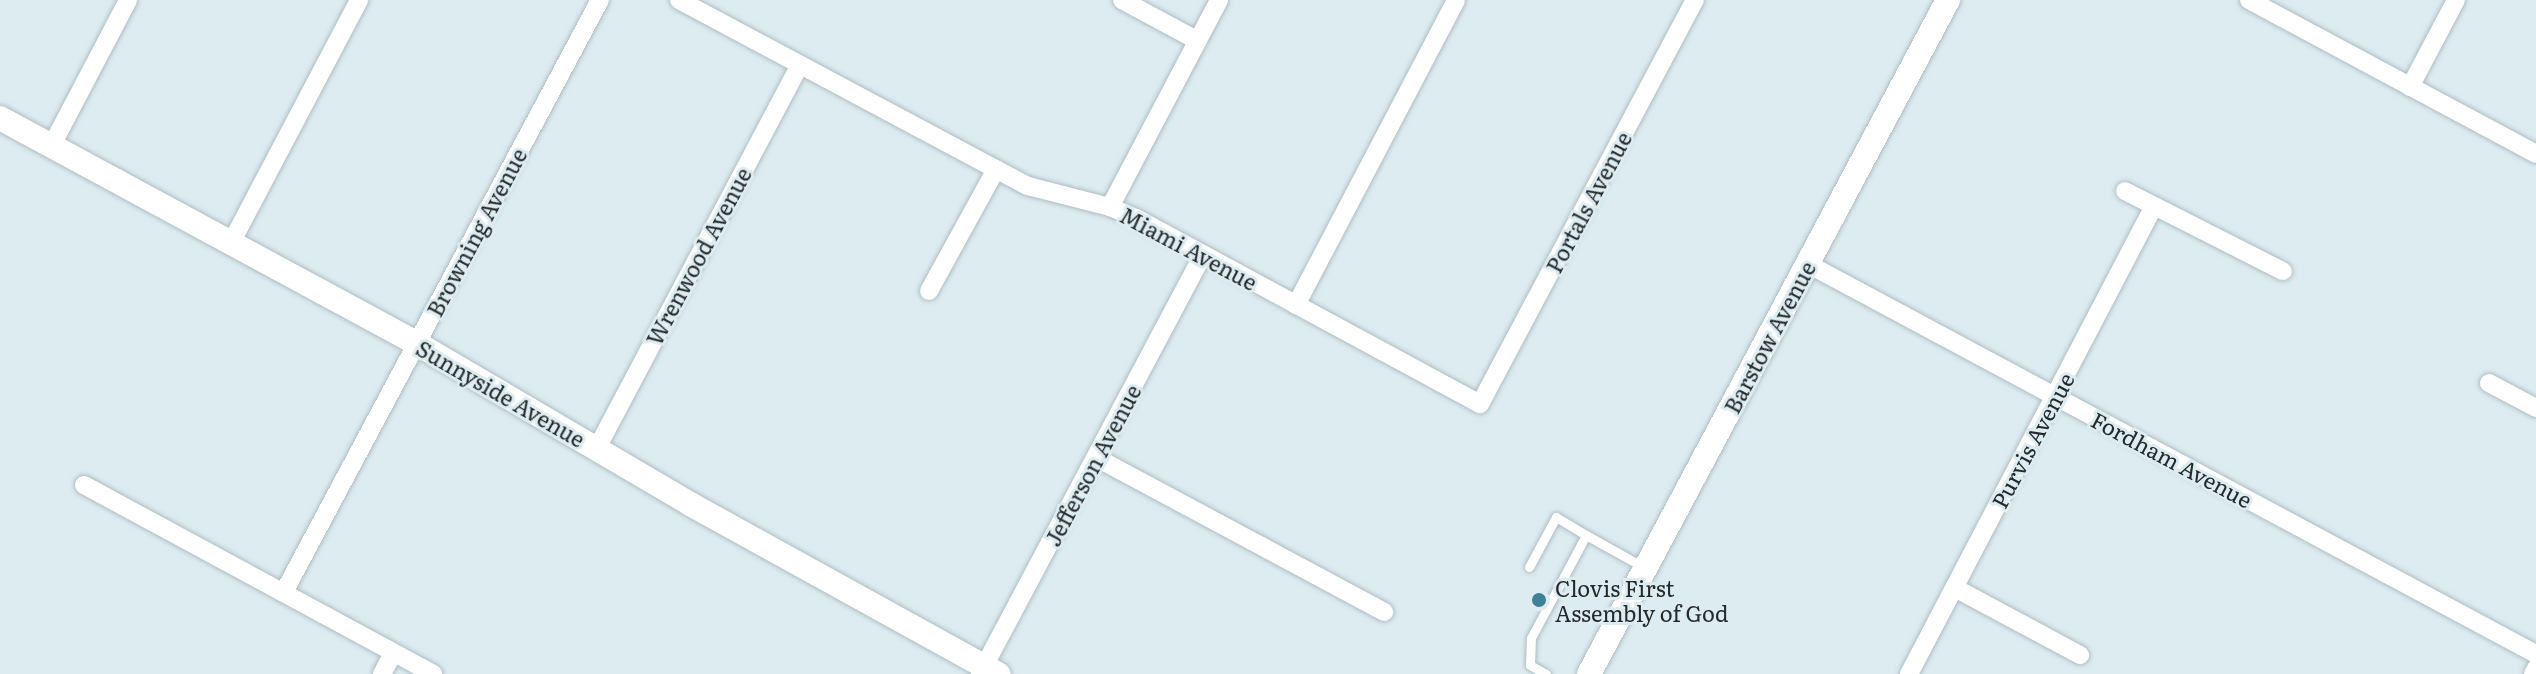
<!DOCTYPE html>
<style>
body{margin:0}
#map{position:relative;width:2536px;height:674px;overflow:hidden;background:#ddecf1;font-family:Literata,serif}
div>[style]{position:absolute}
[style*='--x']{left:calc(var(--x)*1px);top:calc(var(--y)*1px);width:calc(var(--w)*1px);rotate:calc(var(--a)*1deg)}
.roads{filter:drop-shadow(0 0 2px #afbdc2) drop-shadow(0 0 2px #afbdc2)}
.lane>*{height:9px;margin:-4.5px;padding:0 4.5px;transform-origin:4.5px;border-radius:4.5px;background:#fff}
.street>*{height:18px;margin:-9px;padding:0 9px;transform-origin:9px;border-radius:9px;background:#fff}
.secondary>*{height:24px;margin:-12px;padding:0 12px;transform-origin:12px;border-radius:12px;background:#fff}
.dots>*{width:22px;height:22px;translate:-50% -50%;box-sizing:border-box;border:4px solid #ddecf1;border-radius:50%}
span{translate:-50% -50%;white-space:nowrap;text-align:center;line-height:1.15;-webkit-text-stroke:6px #ddecf1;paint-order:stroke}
.street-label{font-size:22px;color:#24292b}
.poi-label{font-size:22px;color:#24292b}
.left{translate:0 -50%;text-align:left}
</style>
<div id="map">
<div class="roads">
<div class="lane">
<i style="--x:1529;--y:567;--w:57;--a:-61.6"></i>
<i style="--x:1556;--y:517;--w:35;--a:31"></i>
<i style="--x:1546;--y:674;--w:18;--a:-151"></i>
<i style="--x:1530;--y:665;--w:27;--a:-88"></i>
<i style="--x:1531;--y:638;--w:117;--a:-61.9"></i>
<i style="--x:1586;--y:535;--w:68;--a:29.2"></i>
</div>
<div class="street">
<i style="--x:679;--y:0;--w:395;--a:28.1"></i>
<i style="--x:1028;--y:186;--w:85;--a:14.4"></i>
<i style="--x:1110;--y:207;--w:28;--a:23"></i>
<i style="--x:1136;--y:218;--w:391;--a:28.4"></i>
<i style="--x:1480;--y:404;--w:458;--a:-62"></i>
<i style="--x:1122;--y:0;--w:86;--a:28.3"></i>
<i style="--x:2249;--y:0;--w:326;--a:28.2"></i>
<i style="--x:2410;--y:87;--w:98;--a:-62.1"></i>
<i style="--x:52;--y:145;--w:164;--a:-62.3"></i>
<i style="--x:2125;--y:191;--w:177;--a:26.9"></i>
<i style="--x:1110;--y:207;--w:234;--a:-62.2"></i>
<i style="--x:231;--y:243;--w:275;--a:-62.2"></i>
<i style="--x:1808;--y:264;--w:826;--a:28.18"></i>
<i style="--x:929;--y:291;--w:139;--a:-61.2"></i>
<i style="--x:1296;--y:305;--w:344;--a:-62.3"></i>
<i style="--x:2489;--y:383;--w:53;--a:28"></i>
<i style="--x:597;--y:448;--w:433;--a:-62.1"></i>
<i style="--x:1097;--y:458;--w:326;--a:28.2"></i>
<i style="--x:84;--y:485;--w:397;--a:28.4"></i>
<i style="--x:1955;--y:588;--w:142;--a:28.2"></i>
<i style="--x:284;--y:592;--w:671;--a:-61.91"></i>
<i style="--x:382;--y:674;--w:24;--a:-62"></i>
<i style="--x:980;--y:674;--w:475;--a:-62"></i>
<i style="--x:1909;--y:674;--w:528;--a:-62.37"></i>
<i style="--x:2533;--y:674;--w:7;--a:-63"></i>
</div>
<div class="secondary">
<i style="--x:0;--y:118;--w:473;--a:28.4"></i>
<i style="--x:416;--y:343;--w:320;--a:30.4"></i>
<i style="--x:692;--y:505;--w:350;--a:28.9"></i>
<i style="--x:1589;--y:674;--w:764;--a:-61.96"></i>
</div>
</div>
<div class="dots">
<i style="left:1539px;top:600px;background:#418195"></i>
</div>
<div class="street-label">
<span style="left:1588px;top:202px;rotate:-62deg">Portals Avenue</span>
<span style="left:476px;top:232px;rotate:-62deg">Browning Avenue</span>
<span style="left:1189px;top:248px;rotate:28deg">Miami Avenue</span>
<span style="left:698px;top:256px;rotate:-62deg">Wrenwood Avenue</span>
<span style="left:1769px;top:337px;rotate:-62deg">Barstow Avenue</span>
<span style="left:501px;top:393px;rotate:30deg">Sunnyside Avenue</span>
<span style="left:2032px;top:440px;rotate:-62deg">Purvis Avenue</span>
<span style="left:2172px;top:459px;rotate:28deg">Fordham Avenue</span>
<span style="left:1092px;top:465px;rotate:-62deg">Jefferson Avenue</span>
</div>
<div class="poi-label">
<span class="left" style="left:1555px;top:600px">Clovis First<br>Assembly of God</span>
</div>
</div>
